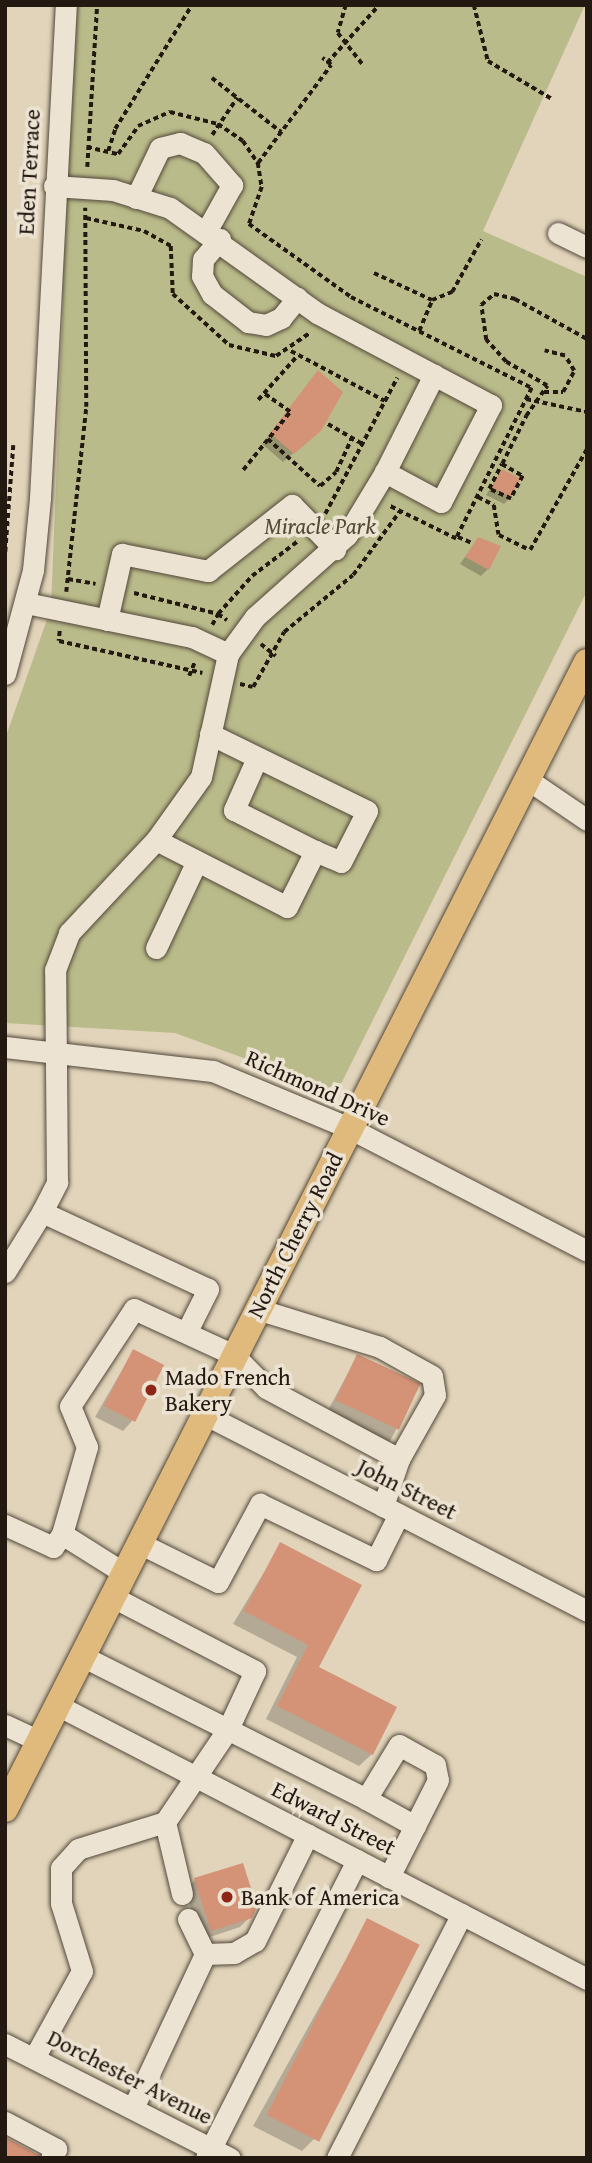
<!DOCTYPE html>
<style>
body{margin:0}
#map{position:relative;width:592px;height:2163px;overflow:hidden;background:#e1d4ba;font-family:"Gentium Book Plus",serif}
div>[style]{position:absolute}
[style*='--x']{left:calc(var(--x)*1px);top:calc(var(--y)*1px);width:calc(var(--w)*1px);rotate:calc(var(--a)*1deg)}
.green>*{inset:0;background:#babb8a}
.shadow>*{inset:0;background:#0003;transform-origin:0 0}
.building>*{inset:0;background:#d49376;transform-origin:0 0}
.path>*{height:3.5px;margin-top:-1.75px;transform-origin:0;background:repeating-linear-gradient(90deg,#241911 0 5px,transparent 0 8.5px)}
.roads{filter:drop-shadow(0 0 2px #53483b) drop-shadow(0 0 2px #53483b)}
.minor>*{height:21px;margin:-10.5px;padding:0 10.5px;transform-origin:10.5px;border-radius:10.5px;background:#ece3d2}
.major>*{height:26px;margin:-13px;padding:0 13px;transform-origin:13px;border-radius:13px;background:#e0ba7d}
.dots>*{width:19px;height:19px;translate:-50% -50%;box-sizing:border-box;border:4px solid #ece3d2;border-radius:50%}
span{translate:-50% -50%;white-space:nowrap;text-align:center;line-height:1.15;-webkit-text-stroke:7px #ece3d2;paint-order:stroke}
.street-label{font-size:23px;color:#241911}
.park-label{font-size:23px;color:#514a35;font-style:italic}
.poi-label{font-size:23px;color:#241911}
.left{translate:0 -50%;text-align:left}
.frame{position:absolute;inset:0;border:7px solid #241911;pointer-events:none}
</style>
<div id="map">
<div class="green">
<i style="clip-path:polygon(70px 5px,585px 5px,483px 231px,587px 277px,587px 591px,337px 1092px,175px 1033px,5px 1023px,5px 739px,51px 608px,63px 306px,59px 85px)"></i>
</div>
<div class="shadow">
<i style="clip-path:polygon(318px 373px,314px 435px,283px 462px,262px 444px)"></i>
<i style="clip-path:polygon(502px 471px,510px 498px,504px 504px,486px 495px)"></i>
<i style="clip-path:polygon(478px 539px,488px 569px,481px 576px,460px 564px)"></i>
<i style="clip-path:polygon(133px 1351px,132px 1421px,123px 1431px,95px 1417px)"></i>
<i style="left:357px;top:1356px;width:69px;height:61px;rotate:28deg"></i>
<i style="clip-path:polygon(281px 1544px,317px 1668px,372px 1754px,359px 1766px,266px 1719px,297px 1657px,233px 1624px)"></i>
<i style="clip-path:polygon(195px 1880px,250px 1917px,240px 1927px,201px 1940px,185px 1890px)"></i>
<i style="clip-path:polygon(368px 1920px,314px 2139px,302px 2151px,253px 2126px)"></i>
</div>
<div class="building">
<i style="clip-path:polygon(318px 370px,343px 392px,321px 431px,294px 454px,270px 433px)"></i>
<i style="left:502px;top:469px;width:21px;height:21px;rotate:28deg"></i>
<i style="clip-path:polygon(478px 537px,501px 546px,489px 570px,465px 557px)"></i>
<i style="left:133px;top:1349px;width:35px;height:64px;rotate:27deg"></i>
<i style="left:357px;top:1354px;width:70px;height:51px;rotate:25deg"></i>
<i style="clip-path:polygon(280px 1542px,362px 1585px,319px 1667px,397px 1707px,373px 1755px,277px 1706px,308px 1645px,244px 1611px)"></i>
<i style="clip-path:polygon(243px 1863px,257px 1907px,252px 1918px,211px 1931px,194px 1878px)"></i>
<i style="left:367px;top:1918px;width:59px;height:221px;rotate:27deg"></i>
<i style="clip-path:polygon(5px 2137px,39px 2155px,38px 2158px,5px 2158px)"></i>
</div>
<div class="path">
<i style="--x:346;--y:5;--w:29;--a:106"></i>
<i style="--x:338;--y:33;--w:42;--a:51.8"></i>
<i style="--x:474;--y:5;--w:58;--a:76"></i>
<i style="--x:488;--y:61;--w:74;--a:30.7"></i>
<i style="--x:327;--y:63;--w:78;--a:-48.1"></i>
<i style="--x:212;--y:78;--w:88;--a:38"></i>
<i style="--x:212;--y:135;--w:45;--a:-56"></i>
<i style="--x:87;--y:147;--w:32;--a:13"></i>
<i style="--x:118;--y:154;--w:34;--a:-54"></i>
<i style="--x:138;--y:126;--w:35;--a:-24"></i>
<i style="--x:170;--y:112;--w:49;--a:14"></i>
<i style="--x:218;--y:124;--w:30;--a:34"></i>
<i style="--x:243;--y:141;--w:27;--a:56"></i>
<i style="--x:258;--y:163;--w:24;--a:81"></i>
<i style="--x:262;--y:187;--w:39;--a:109"></i>
<i style="--x:249;--y:224;--w:125;--a:35.6"></i>
<i style="--x:351;--y:297;--w:203;--a:26.7"></i>
<i style="--x:532;--y:388;--w:169;--a:116.7"></i>
<i style="--x:456;--y:539;--w:75;--a:-153.8"></i>
<i style="--x:108;--y:151;--w:23;--a:-72"></i>
<i style="--x:115;--y:129;--w:146;--a:-58.2"></i>
<i style="--x:258;--y:163;--w:122;--a:-53.3"></i>
<i style="--x:331;--y:65;--w:11;--a:-142"></i>
<i style="--x:87;--y:167;--w:162;--a:-86.5"></i>
<i style="--x:86;--y:218;--w:59;--a:12.6"></i>
<i style="--x:144;--y:231;--w:31;--a:29"></i>
<i style="--x:171;--y:246;--w:48;--a:87.6"></i>
<i style="--x:173;--y:294;--w:76;--a:42.3"></i>
<i style="--x:229;--y:345;--w:48;--a:13.2"></i>
<i style="--x:276;--y:356;--w:42;--a:-34.4"></i>
<i style="--x:374;--y:273;--w:64;--a:25"></i>
<i style="--x:432;--y:300;--w:22;--a:-22"></i>
<i style="--x:452;--y:292;--w:60;--a:-60.9"></i>
<i style="--x:419;--y:331;--w:34;--a:-67"></i>
<i style="--x:291;--y:351;--w:106;--a:28"></i>
<i style="--x:544;--y:392;--w:19;--a:0"></i>
<i style="--x:563;--y:392;--w:24;--a:-62"></i>
<i style="--x:574;--y:371;--w:17;--a:-121"></i>
<i style="--x:565;--y:356;--w:21;--a:-166"></i>
<i style="--x:526;--y:399;--w:62;--a:12"></i>
<i style="--x:258;--y:400;--w:60;--a:-48.4"></i>
<i style="--x:328;--y:424;--w:39;--a:30"></i>
<i style="--x:268;--y:439;--w:70;--a:42.1"></i>
<i style="--x:320;--y:486;--w:21;--a:-41"></i>
<i style="--x:336;--y:472;--w:38;--a:-65"></i>
<i style="--x:502;--y:464;--w:24;--a:30"></i>
<i style="--x:523;--y:476;--w:26;--a:118"></i>
<i style="--x:511;--y:499;--w:24;--a:-156"></i>
<i style="--x:489;--y:489;--w:28;--a:-63"></i>
<i style="--x:502;--y:464;--w:54;--a:-63.4"></i>
<i style="--x:526;--y:416;--w:37;--a:-55"></i>
<i style="--x:547;--y:386;--w:48;--a:-149.7"></i>
<i style="--x:506;--y:362;--w:30;--a:-132"></i>
<i style="--x:486;--y:340;--w:35;--a:-98"></i>
<i style="--x:481;--y:305;--w:17;--a:-40"></i>
<i style="--x:494;--y:294;--w:22;--a:13"></i>
<i style="--x:515;--y:299;--w:82;--a:29.1"></i>
<i style="--x:243;--y:470;--w:75;--a:-51"></i>
<i style="--x:290;--y:412;--w:32;--a:-145"></i>
<i style="--x:478;--y:497;--w:18;--a:27"></i>
<i style="--x:494;--y:505;--w:30;--a:81"></i>
<i style="--x:499;--y:535;--w:34;--a:26"></i>
<i style="--x:530;--y:550;--w:116;--a:-60.6"></i>
<i style="--x:325;--y:514;--w:154;--a:-62.1"></i>
<i style="--x:458;--y:537;--w:15;--a:23"></i>
<i style="--x:5;--y:552;--w:107;--a:-85.7"></i>
<i style="--x:68;--y:579;--w:28;--a:10"></i>
<i style="--x:66;--y:592;--w:186;--a:-83.8"></i>
<i style="--x:86;--y:407;--w:199;--a:-90.3"></i>
<i style="--x:134;--y:593;--w:87;--a:14"></i>
<i style="--x:218;--y:614;--w:51;--a:-48.2"></i>
<i style="--x:252;--y:576;--w:58;--a:-37.3"></i>
<i style="--x:212;--y:625;--w:13;--a:-61"></i>
<i style="--x:218;--y:614;--w:11;--a:34"></i>
<i style="--x:60;--y:631;--w:10;--a:96"></i>
<i style="--x:59;--y:641;--w:147;--a:12.6"></i>
<i style="--x:261;--y:644;--w:19;--a:39"></i>
<i style="--x:189;--y:676;--w:16;--a:-68"></i>
<i style="--x:240;--y:684;--w:13;--a:13"></i>
<i style="--x:253;--y:687;--w:63;--a:-60.6"></i>
<i style="--x:284;--y:632;--w:89;--a:-39.6"></i>
<i style="--x:353;--y:575;--w:79;--a:-53.7"></i>
</div>
<div class="roads">
<div class="minor">
<i style="--x:54;--y:186;--w:59;--a:3.9"></i>
<i style="--x:113;--y:190;--w:60;--a:17.5"></i>
<i style="--x:170;--y:208;--w:181;--a:35.5"></i>
<i style="--x:317;--y:313;--w:197;--a:27.9"></i>
<i style="--x:491;--y:405;--w:109;--a:117.3"></i>
<i style="--x:441;--y:502;--w:64;--a:-151.8"></i>
<i style="--x:385;--y:472;--w:109;--a:-63.2"></i>
<i style="--x:136;--y:198;--w:55;--a:-64.4"></i>
<i style="--x:160;--y:148;--w:21;--a:-14"></i>
<i style="--x:180;--y:143;--w:26;--a:23"></i>
<i style="--x:204;--y:153;--w:43;--a:48.8"></i>
<i style="--x:232;--y:185;--w:51;--a:119.1"></i>
<i style="--x:558;--y:233;--w:32;--a:26"></i>
<i style="--x:220;--y:239;--w:26;--a:130"></i>
<i style="--x:203;--y:259;--w:17;--a:93"></i>
<i style="--x:202;--y:276;--w:21;--a:61"></i>
<i style="--x:212;--y:294;--w:46;--a:37.9"></i>
<i style="--x:248;--y:322;--w:18;--a:9"></i>
<i style="--x:266;--y:325;--w:17;--a:-25"></i>
<i style="--x:281;--y:318;--w:26;--a:-51"></i>
<i style="--x:26;--y:603;--w:169;--a:11.6"></i>
<i style="--x:192;--y:637;--w:40;--a:25"></i>
<i style="--x:107;--y:620;--w:68;--a:-77.2"></i>
<i style="--x:122;--y:554;--w:88;--a:11.2"></i>
<i style="--x:208;--y:571;--w:107;--a:-38.2"></i>
<i style="--x:292;--y:505;--w:62;--a:45.7"></i>
<i style="--x:5;--y:674;--w:108;--a:-74.9"></i>
<i style="--x:33;--y:570;--w:72;--a:-84.4"></i>
<i style="--x:40;--y:498;--w:494;--a:-87"></i>
<i style="--x:257;--y:758;--w:57;--a:113.9"></i>
<i style="--x:234;--y:810;--w:91;--a:26.8"></i>
<i style="--x:527;--y:779;--w:73;--a:34.3"></i>
<i style="--x:156;--y:840;--w:147;--a:27.1"></i>
<i style="--x:287;--y:907;--w:63;--a:-63.4"></i>
<i style="--x:315;--y:851;--w:28;--a:23"></i>
<i style="--x:341;--y:862;--w:57;--a:-63"></i>
<i style="--x:367;--y:811;--w:175;--a:-153.9"></i>
<i style="--x:156;--y:948;--w:96;--a:-64.8"></i>
<i style="--x:5;--y:1047;--w:209;--a:6.6"></i>
<i style="--x:213;--y:1071;--w:147;--a:22.7"></i>
<i style="--x:349;--y:1128;--w:268;--a:27.3"></i>
<i style="--x:5;--y:1272;--w:70;--a:-58.3"></i>
<i style="--x:187;--y:1331;--w:47;--a:-63.4"></i>
<i style="--x:208;--y:1289;--w:183;--a:-155.1"></i>
<i style="--x:42;--y:1212;--w:34;--a:-63"></i>
<i style="--x:57;--y:1182;--w:212;--a:-90.5"></i>
<i style="--x:55;--y:970;--w:40;--a:-69"></i>
<i style="--x:69;--y:933;--w:127;--a:-46.9"></i>
<i style="--x:156;--y:840;--w:77;--a:-54.5"></i>
<i style="--x:201;--y:777;--w:126;--a:-77.6"></i>
<i style="--x:228;--y:654;--w:46;--a:-53.9"></i>
<i style="--x:255;--y:617;--w:123;--a:-41.7"></i>
<i style="--x:347;--y:535;--w:74;--a:-58.9"></i>
<i style="--x:204;--y:1414;--w:431;--a:27.2"></i>
<i style="--x:383;--y:1506;--w:50;--a:-71.2"></i>
<i style="--x:5;--y:1525;--w:53;--a:24.6"></i>
<i style="--x:53;--y:1547;--w:16;--a:-55"></i>
<i style="--x:62;--y:1534;--w:91;--a:-74"></i>
<i style="--x:87;--y:1447;--w:44;--a:-112.5"></i>
<i style="--x:70;--y:1406;--w:116;--a:-56.6"></i>
<i style="--x:134;--y:1309;--w:110;--a:24.7"></i>
<i style="--x:234;--y:1355;--w:46;--a:45.9"></i>
<i style="--x:266;--y:1388;--w:151;--a:28.1"></i>
<i style="--x:399;--y:1459;--w:73;--a:-60.6"></i>
<i style="--x:435;--y:1395;--w:19;--a:-99"></i>
<i style="--x:432;--y:1376;--w:60;--a:-150.9"></i>
<i style="--x:380;--y:1347;--w:129;--a:-162.8"></i>
<i style="--x:62;--y:1534;--w:73;--a:32.2"></i>
<i style="--x:139;--y:1543;--w:88;--a:26.3"></i>
<i style="--x:218;--y:1582;--w:89;--a:-61.7"></i>
<i style="--x:260;--y:1504;--w:129;--a:25.8"></i>
<i style="--x:376;--y:1560;--w:51;--a:-63.4"></i>
<i style="--x:82;--y:1656;--w:318;--a:26.7"></i>
<i style="--x:366;--y:1799;--w:63;--a:-58.6"></i>
<i style="--x:399;--y:1745;--w:41;--a:29.1"></i>
<i style="--x:435;--y:1765;--w:15;--a:79"></i>
<i style="--x:438;--y:1780;--w:109;--a:116.8"></i>
<i style="--x:57;--y:1705;--w:597;--a:27.34"></i>
<i style="--x:5;--y:1725;--w:38;--a:25"></i>
<i style="--x:366;--y:1799;--w:56;--a:28.9"></i>
<i style="--x:165;--y:1822;--w:74;--a:76.7"></i>
<i style="--x:188;--y:1919;--w:39;--a:64"></i>
<i style="--x:205;--y:1954;--w:29;--a:-2"></i>
<i style="--x:234;--y:1953;--w:24;--a:-30"></i>
<i style="--x:255;--y:1941;--w:119;--a:-63.6"></i>
<i style="--x:5;--y:2044;--w:252;--a:26.9"></i>
<i style="--x:34;--y:2058;--w:99;--a:-61.1"></i>
<i style="--x:82;--y:1971;--w:71;--a:-107.2"></i>
<i style="--x:61;--y:1903;--w:35;--a:-90"></i>
<i style="--x:61;--y:1868;--w:25;--a:-48"></i>
<i style="--x:78;--y:1849;--w:91;--a:-17.2"></i>
<i style="--x:165;--y:1822;--w:112;--a:-55.9"></i>
<i style="--x:228;--y:1729;--w:64;--a:-65"></i>
<i style="--x:255;--y:1671;--w:160;--a:-152.5"></i>
<i style="--x:133;--y:2108;--w:170;--a:-64.9"></i>
<i style="--x:5;--y:2122;--w:58;--a:27.9"></i>
<i style="--x:56;--y:2149;--w:10;--a:119"></i>
<i style="--x:206;--y:2158;--w:334;--a:-63.1"></i>
<i style="--x:337;--y:2158;--w:274;--a:-62.9"></i>
</div>
<div class="major">
<i style="--x:5;--y:1809;--w:1286;--a:-63.1"></i>
</div>
</div>
<div class="dots">
<i style="left:151px;top:1390px;background:#8f2418"></i>
<i style="left:227px;top:1897px;background:#8f2418"></i>
</div>
<div class="street-label">
<span style="left:29px;top:172px;rotate:-87deg">Eden Terrace</span>
<span style="left:318px;top:1088px;rotate:24deg">Richmond Drive</span>
<span style="left:295px;top:1235px;rotate:-63deg">North Cherry Road</span>
<span style="left:407px;top:1489px;rotate:27deg">John Street</span>
<span style="left:334px;top:1818px;rotate:27deg">Edward Street</span>
<span style="left:130px;top:2077px;rotate:27deg">Dorchester Avenue</span>
</div>
<div class="park-label">
<span style="left:320px;top:526px">Miracle Park</span>
</div>
<div class="poi-label">
<span class="left" style="left:165px;top:1390px">Mado French<br>Bakery</span>
<span class="left" style="left:241px;top:1897px">Bank of America</span>
</div>
<div class="frame"></div>
</div>
